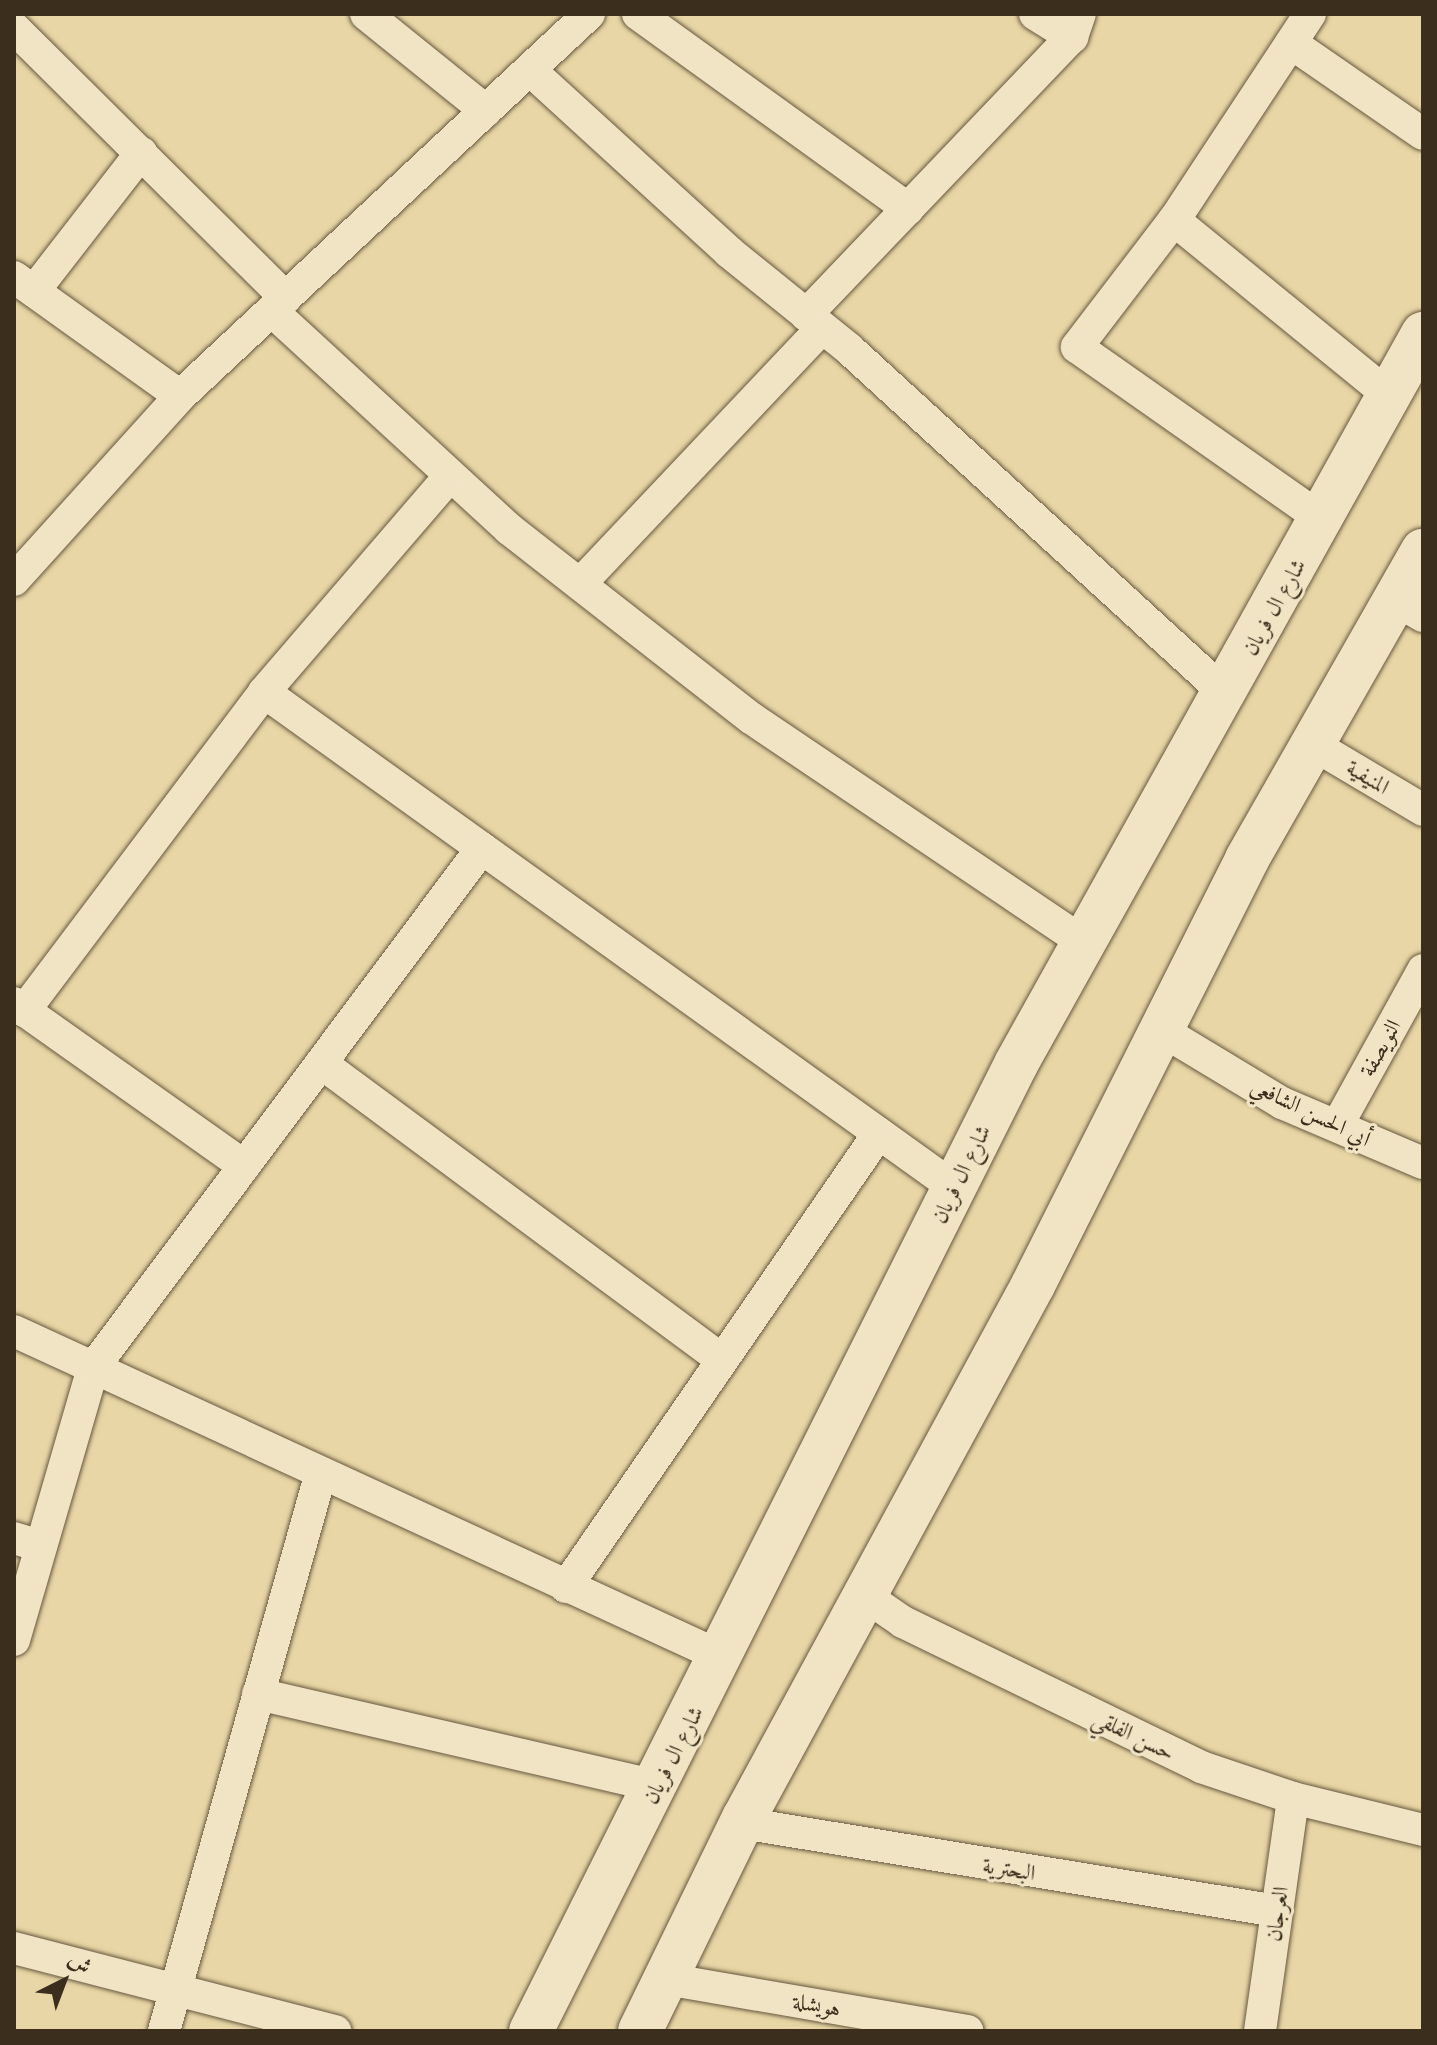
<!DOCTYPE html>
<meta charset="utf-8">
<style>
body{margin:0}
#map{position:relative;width:1437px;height:2045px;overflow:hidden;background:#e8d6a6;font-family:"Libre Caslon Text",Amiri,serif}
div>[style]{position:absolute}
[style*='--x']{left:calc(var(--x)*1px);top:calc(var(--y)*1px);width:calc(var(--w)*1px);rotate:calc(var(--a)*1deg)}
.roads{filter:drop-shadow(0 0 2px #67583e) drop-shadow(0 0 2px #67583e)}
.minor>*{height:32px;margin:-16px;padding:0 16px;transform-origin:16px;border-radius:16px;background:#f0e4c5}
.secondary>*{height:44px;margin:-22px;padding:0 22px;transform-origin:22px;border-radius:22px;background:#f0e4c5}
span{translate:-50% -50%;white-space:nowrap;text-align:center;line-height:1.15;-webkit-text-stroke:6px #f0e4c5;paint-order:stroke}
.street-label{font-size:22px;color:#3c2e1c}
.frame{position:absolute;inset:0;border:16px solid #3c2e1c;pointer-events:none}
.north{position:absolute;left:24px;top:1941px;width:80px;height:80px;-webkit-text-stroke:6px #f0e4c5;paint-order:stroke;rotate:42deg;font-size:22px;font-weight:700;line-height:32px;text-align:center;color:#3c2e1c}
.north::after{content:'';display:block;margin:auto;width:28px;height:36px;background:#3c2e1c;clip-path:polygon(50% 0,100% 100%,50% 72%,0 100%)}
</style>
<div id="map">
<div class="roads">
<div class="minor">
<i style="--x:366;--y:14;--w:154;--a:38.9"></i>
<i style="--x:638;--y:14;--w:333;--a:35.8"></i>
<i style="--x:1035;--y:14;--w:44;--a:31.9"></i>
<i style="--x:1310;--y:14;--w:247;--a:123.4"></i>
<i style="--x:1174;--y:220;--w:160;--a:127.4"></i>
<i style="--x:1077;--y:347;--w:299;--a:35.1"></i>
<i style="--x:14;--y:28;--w:383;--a:44.8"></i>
<i style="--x:1291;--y:43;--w:160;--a:34.6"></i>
<i style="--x:530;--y:70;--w:270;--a:42.4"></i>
<i style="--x:729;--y:252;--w:154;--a:38.9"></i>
<i style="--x:849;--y:349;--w:510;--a:42.46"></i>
<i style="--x:1174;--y:220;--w:279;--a:39.2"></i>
<i style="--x:14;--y:277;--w:204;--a:35.6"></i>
<i style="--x:34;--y:291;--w:175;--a:-52.2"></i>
<i style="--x:272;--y:311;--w:322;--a:42.6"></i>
<i style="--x:509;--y:529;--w:307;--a:38"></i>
<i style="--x:751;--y:718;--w:402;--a:34"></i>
<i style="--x:806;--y:315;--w:385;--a:-46.3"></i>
<i style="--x:1072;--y:37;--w:24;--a:-71"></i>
<i style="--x:14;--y:580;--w:248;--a:-47.9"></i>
<i style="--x:180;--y:396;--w:560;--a:-43.05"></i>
<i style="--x:580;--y:584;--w:352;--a:-46.6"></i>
<i style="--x:1395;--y:600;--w:32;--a:30"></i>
<i style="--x:264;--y:692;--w:851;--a:35.67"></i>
<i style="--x:1312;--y:744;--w:129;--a:30.7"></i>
<i style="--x:14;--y:1003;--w:282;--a:35.3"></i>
<i style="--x:24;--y:1011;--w:399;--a:-53"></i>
<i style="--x:264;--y:692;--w:284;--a:-49.3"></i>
<i style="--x:1161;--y:1030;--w:141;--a:31.1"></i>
<i style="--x:1282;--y:1103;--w:153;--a:23.1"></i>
<i style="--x:321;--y:1063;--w:499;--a:36.5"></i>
<i style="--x:1337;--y:1126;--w:178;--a:-61.1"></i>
<i style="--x:14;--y:1331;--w:779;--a:24.72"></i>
<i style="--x:14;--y:1538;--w:28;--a:17"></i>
<i style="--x:566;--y:1587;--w:551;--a:-55.42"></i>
<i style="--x:864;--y:1595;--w:47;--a:34.7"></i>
<i style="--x:903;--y:1622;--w:331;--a:25.9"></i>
<i style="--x:1201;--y:1767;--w:97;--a:18.6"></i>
<i style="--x:1293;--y:1798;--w:134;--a:13.8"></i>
<i style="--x:14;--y:1640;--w:283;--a:-73.8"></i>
<i style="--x:93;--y:1368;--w:649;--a:-53.2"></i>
<i style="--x:258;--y:1694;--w:409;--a:13"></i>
<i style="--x:742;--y:1823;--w:542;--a:9.34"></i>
<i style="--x:14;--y:1948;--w:332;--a:14.5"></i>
<i style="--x:666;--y:1979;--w:306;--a:9.8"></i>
<i style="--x:164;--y:2031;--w:577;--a:-74.3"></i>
<i style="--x:1260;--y:2031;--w:235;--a:-81.9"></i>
</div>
<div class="secondary">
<i style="--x:531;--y:2031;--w:1082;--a:-63.36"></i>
<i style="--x:1016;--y:1064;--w:836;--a:-60.86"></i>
<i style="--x:640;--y:2031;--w:237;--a:-64"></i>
<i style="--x:744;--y:1818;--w:606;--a:-61.53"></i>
<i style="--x:1033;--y:1285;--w:477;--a:-63.3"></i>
<i style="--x:1247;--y:859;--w:355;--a:-60.3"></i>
</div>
</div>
<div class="street-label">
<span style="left:1274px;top:607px;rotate:-61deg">شارع ال فريان</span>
<span style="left:1368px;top:777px;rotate:31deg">المنيفية</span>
<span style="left:1380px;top:1048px;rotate:-61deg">النويصفة</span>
<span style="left:1311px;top:1112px;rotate:26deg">أبي الحسن الشافعي</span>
<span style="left:961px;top:1174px;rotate:-64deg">شارع ال فريان</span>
<span style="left:1134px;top:1735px;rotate:26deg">حسن الفلقي</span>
<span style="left:673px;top:1755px;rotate:-63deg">شارع ال فريان</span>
<span style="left:1009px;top:1869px;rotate:9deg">البحترية</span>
<span style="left:1277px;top:1914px;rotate:-82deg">العرجان</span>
<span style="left:817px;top:2005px;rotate:10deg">هويشلة</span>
</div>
<div class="frame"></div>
<div class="north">ش</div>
</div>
